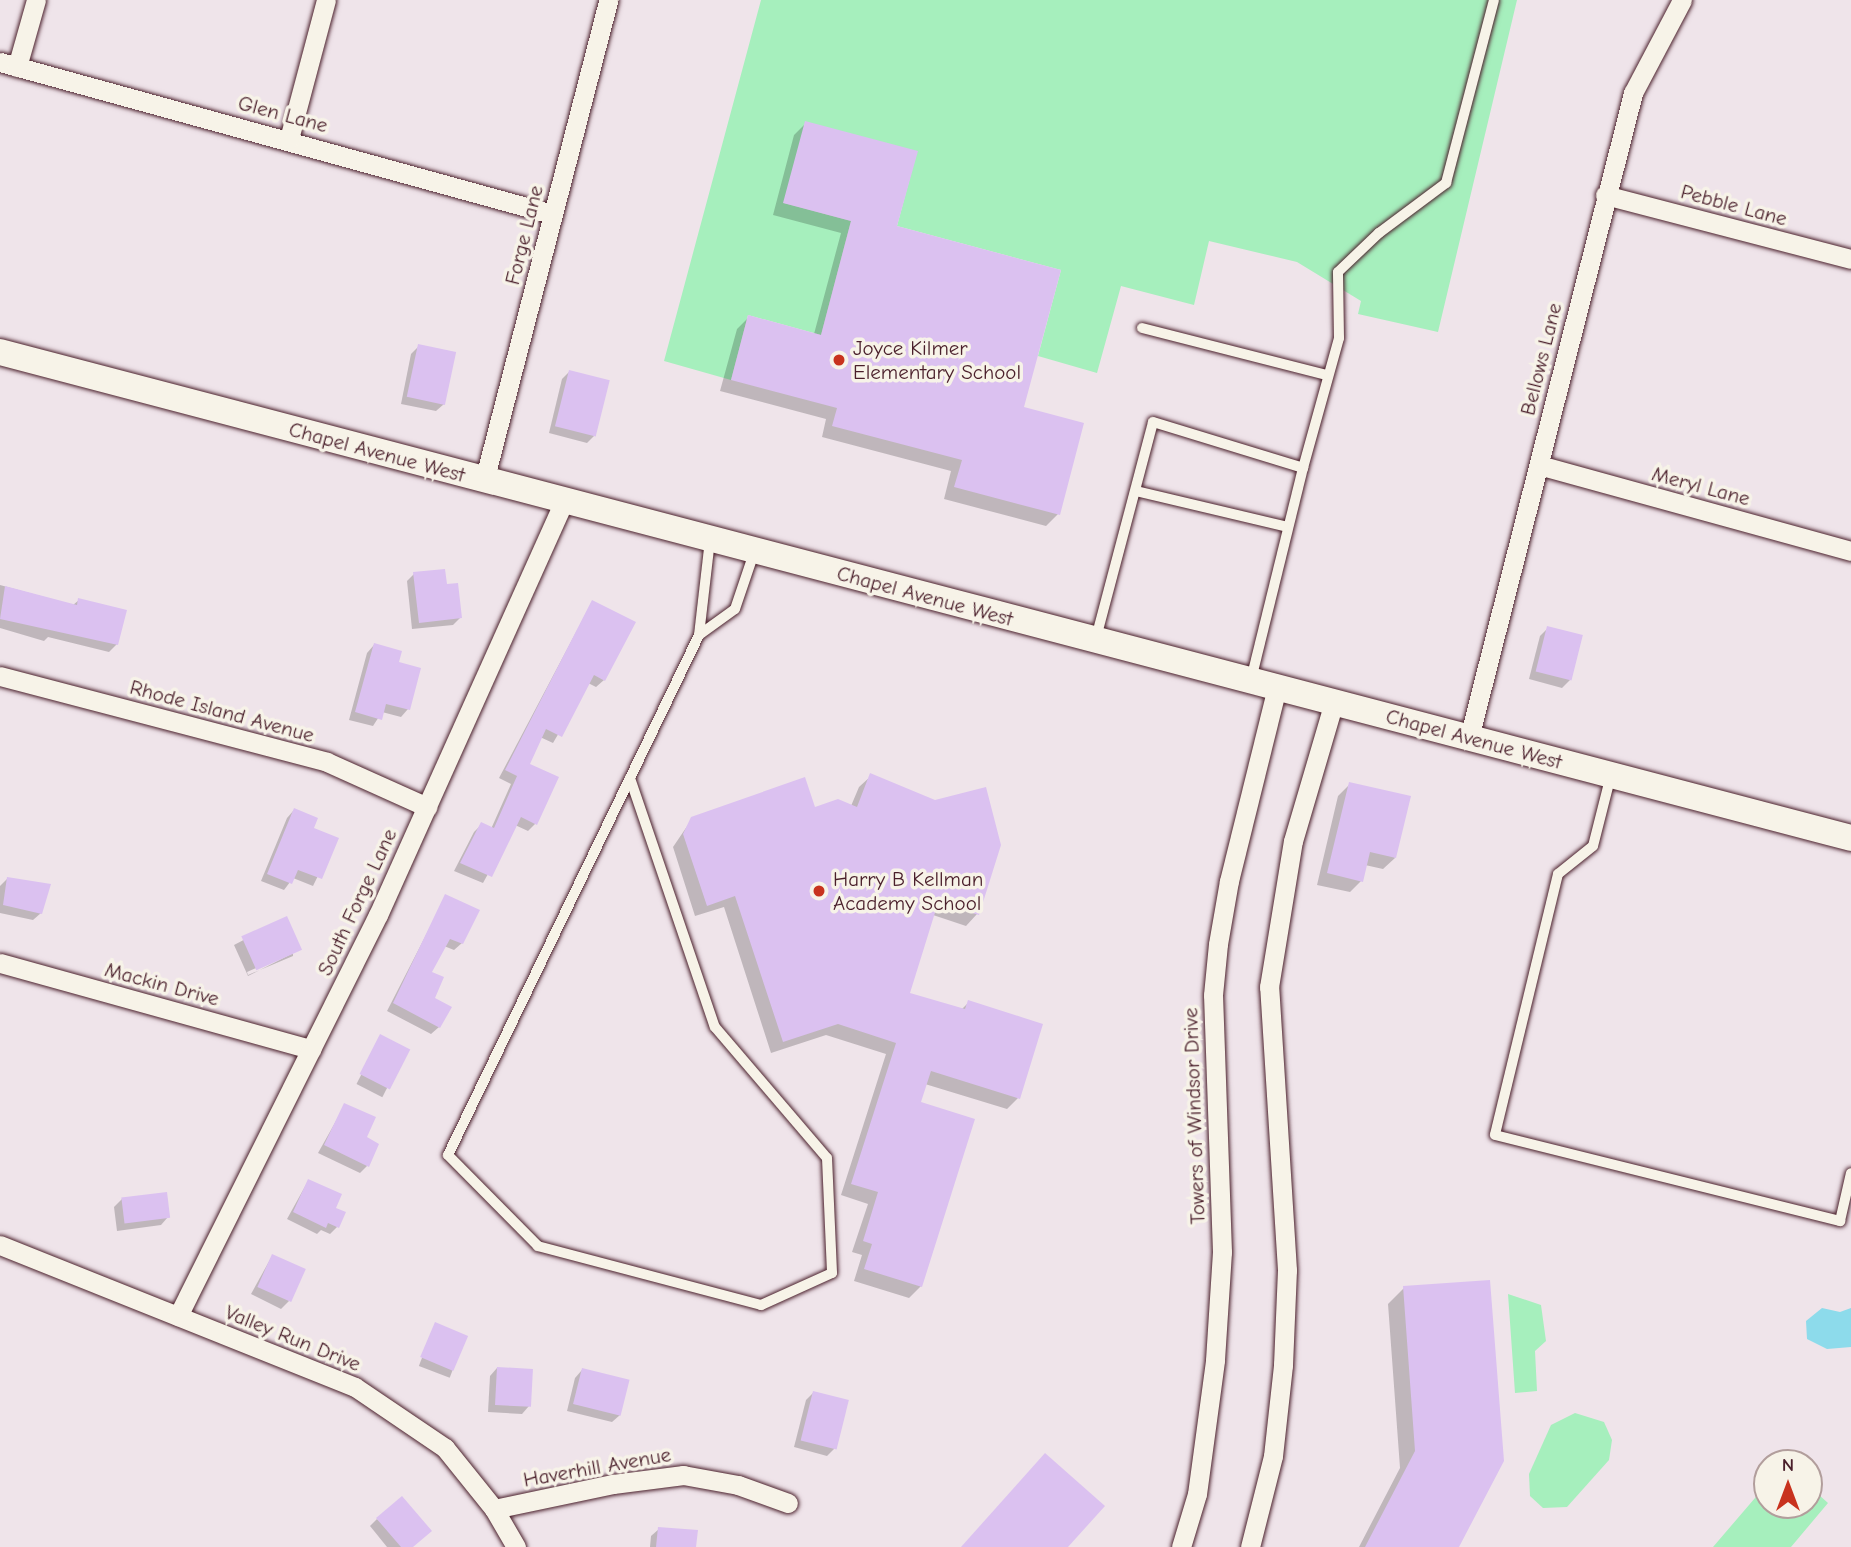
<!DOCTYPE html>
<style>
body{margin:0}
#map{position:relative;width:1851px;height:1547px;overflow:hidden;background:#efe4ea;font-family:"Comic Neue",sans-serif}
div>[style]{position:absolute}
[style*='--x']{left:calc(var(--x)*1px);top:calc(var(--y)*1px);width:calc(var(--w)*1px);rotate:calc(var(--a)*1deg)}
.green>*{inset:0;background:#a6efbd}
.water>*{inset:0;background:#8ddbeb}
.shadow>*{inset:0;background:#0003;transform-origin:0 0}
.building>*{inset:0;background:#dbc1f0;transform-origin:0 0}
.roads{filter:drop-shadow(0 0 2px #4a1f2b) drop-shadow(0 0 2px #4a1f2b)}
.service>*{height:10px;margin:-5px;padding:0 5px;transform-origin:5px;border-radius:5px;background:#f7f3e8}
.minor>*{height:19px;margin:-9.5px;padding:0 9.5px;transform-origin:9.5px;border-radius:9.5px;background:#f7f3e8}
.secondary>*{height:26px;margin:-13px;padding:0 13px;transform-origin:13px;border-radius:13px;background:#f7f3e8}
.dots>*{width:19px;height:19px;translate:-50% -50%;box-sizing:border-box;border:4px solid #f7f3e8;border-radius:50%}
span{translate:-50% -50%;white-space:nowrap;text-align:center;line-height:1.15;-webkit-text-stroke:7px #f7f3e8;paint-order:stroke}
.street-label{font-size:21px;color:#4a1f2b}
.poi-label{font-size:21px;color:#4a1f2b}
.left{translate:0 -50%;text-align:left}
.north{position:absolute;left:1753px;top:1449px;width:70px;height:70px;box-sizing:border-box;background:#f7f3e8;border:2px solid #b29e9c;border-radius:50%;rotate:0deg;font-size:19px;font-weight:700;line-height:28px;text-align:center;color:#4a1f2b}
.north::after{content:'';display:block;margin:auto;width:24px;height:32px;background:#c8321e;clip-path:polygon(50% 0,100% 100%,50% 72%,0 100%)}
</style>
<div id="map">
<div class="green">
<i style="clip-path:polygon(761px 0,1517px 0,1438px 332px,1358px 314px,1361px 301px,1297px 262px,1209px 241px,1194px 305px,1121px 286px,1097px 373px,1038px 356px,1061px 270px,897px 226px,917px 151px,784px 203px,851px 221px,821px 335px,748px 315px,731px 380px,664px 361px)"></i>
<i style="clip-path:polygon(1508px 1294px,1541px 1305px,1546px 1341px,1535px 1351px,1537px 1391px,1515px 1393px)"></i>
<i style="clip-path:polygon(1575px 1413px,1604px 1422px,1612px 1440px,1609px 1460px,1567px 1507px,1543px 1508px,1530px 1496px,1529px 1474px,1551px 1425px)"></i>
<i style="clip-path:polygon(1767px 1484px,1767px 1505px,1809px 1505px,1809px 1486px,1828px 1503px,1791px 1547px,1713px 1547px)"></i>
</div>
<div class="water">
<i style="clip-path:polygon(1822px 1308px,1840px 1312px,1851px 1308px,1851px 1347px,1827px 1349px,1807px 1339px,1806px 1321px)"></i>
</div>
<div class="shadow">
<i style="clip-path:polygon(806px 123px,895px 227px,1022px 408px,1058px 514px,1046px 526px,944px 499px,951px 471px,822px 437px,826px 419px,720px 391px,737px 329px,749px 317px,814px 334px,841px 233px,773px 215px,794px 135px)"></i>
<i style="clip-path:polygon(419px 346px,444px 404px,436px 411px,401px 404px,411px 354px)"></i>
<i style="clip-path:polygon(569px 372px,595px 435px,587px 443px,549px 433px,562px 379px)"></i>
<i style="clip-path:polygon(414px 574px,445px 586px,460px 618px,453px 625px,412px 629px,407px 581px)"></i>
<i style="clip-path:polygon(0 585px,73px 605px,79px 600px,117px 644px,109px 652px,48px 637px,44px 641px,0 628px)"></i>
<i style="clip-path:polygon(592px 602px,604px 680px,596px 687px,588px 683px,553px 743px,540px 737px,528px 765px,536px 823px,528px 831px,515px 825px,483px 883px,454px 871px,474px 832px,482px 824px,491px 829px,511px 784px,499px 778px)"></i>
<i style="clip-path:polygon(1548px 628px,1570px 680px,1562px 688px,1529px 679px,1540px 636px)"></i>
<i style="clip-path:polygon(374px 645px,397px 664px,408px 709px,401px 717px,382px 712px,373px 726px,349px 720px,367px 653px)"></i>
<i style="clip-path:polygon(871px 776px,977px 914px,966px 926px,933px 915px,908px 994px,961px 1010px,969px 1002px,1018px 1098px,1007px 1109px,925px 1084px,919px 1103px,921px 1286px,909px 1298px,854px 1281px,862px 1255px,852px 1252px,868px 1204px,841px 1195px,886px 1054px,826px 1035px,771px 1053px,724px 907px,695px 916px,673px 847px,692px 819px,851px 806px,859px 787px)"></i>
<i style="clip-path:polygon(1350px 784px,1395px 858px,1383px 869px,1365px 865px,1361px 881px,1350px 892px,1317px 885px,1338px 796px)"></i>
<i style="clip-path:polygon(294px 810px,312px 829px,336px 839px,313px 886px,293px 878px,284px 890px,261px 881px,287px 818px)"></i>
<i style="clip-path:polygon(8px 878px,41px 913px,33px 920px,0 913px,0 886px)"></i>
<i style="clip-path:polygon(446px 896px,462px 943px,454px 950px,444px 946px,430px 973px,439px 1027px,431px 1034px,387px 1011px)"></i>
<i style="clip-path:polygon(evenodd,286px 918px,299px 950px,248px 976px,234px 945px,286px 918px,293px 952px,293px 956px,248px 975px,247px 972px,293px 952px)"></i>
<i style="left:381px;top:1036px;width:29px;height:54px;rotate:27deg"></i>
<i style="clip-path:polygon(345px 1105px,364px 1138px,367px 1166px,360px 1173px,318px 1153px)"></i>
<i style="clip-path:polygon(308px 1181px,334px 1209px,337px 1227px,330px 1234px,321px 1230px,317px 1234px,287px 1219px)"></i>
<i style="clip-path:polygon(122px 1199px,168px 1217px,161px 1225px,117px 1231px,114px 1207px)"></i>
<i style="clip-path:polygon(272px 1256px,289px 1301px,281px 1309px,251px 1294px)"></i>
<i style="clip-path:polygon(1404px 1288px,1457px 1547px,1359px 1547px,1400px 1468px,1388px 1304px)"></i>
<i style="left:435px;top:1324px;width:33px;height:45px;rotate:21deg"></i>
<i style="clip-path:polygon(497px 1368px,529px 1406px,522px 1414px,488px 1412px,490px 1376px)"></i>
<i style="clip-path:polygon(582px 1370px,620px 1415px,612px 1422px,567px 1411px,575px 1378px)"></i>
<i style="clip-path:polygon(813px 1393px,835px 1448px,827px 1456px,794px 1447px,806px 1400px)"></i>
<i style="clip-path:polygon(377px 1519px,412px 1547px,387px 1547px,370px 1526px)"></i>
<i style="clip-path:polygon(659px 1529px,694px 1547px,650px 1547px,651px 1536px)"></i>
</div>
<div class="building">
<i style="clip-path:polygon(805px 121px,918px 151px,897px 226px,1061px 270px,1024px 407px,1084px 423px,1060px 515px,954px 487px,962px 460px,832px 426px,837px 408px,731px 380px,748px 315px,821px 335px,851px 221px,783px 203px)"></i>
<i style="left:418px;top:344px;width:39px;height:54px;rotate:12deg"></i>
<i style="left:569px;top:370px;width:42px;height:58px;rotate:14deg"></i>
<i style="clip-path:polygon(445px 569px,447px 584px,458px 583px,462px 618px,419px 623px,413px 572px)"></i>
<i style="clip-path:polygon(5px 586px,77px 605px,78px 598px,127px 610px,118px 645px,0 619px)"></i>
<i style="clip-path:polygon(592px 600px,636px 622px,605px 681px,594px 675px,562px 737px,546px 729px,530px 764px,559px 777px,537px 825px,521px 817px,492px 877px,460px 863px,481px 822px,494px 828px,517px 776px,505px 770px)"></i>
<i style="left:1547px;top:626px;width:37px;height:47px;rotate:14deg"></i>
<i style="clip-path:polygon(374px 643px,402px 651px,399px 662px,421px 668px,410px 710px,386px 704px,382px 720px,355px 712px)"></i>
<i style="clip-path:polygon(870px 773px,935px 800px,986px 787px,1001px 845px,979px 915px,938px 903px,910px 993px,965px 1009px,968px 1000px,1043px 1024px,1020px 1099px,931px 1071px,921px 1102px,975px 1119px,922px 1287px,864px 1269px,872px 1244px,863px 1241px,878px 1192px,851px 1184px,896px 1043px,838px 1024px,783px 1042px,735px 896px,707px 906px,683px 834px,691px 817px,805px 777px,815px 807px,838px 799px,857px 807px)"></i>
<i style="clip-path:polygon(1349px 782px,1411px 796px,1396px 858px,1370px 852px,1363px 882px,1327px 873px)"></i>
<i style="clip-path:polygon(294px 808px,318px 818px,314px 828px,339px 838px,322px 879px,298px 870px,292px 884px,267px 874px)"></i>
<i style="clip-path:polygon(7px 877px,51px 884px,42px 914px,3px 905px)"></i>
<i style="clip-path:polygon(445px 894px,480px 910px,463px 944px,450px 939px,432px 972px,444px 977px,435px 998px,452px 1007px,440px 1028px,393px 1003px)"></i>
<i style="left:287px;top:916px;width:37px;height:50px;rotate:66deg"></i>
<i style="left:380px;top:1034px;width:34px;height:45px;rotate:27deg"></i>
<i style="clip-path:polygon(344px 1103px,376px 1117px,367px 1137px,379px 1144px,369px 1167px,324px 1145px)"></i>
<i style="clip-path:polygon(308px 1179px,342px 1194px,336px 1208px,346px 1212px,339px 1228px,328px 1223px,326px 1228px,293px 1212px)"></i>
<i style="left:167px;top:1192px;width:26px;height:46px;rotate:83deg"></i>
<i style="left:272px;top:1254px;width:37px;height:36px;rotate:24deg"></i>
<i style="clip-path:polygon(1490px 1280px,1504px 1461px,1459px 1547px,1365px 1547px,1415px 1451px,1403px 1286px)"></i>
<i style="left:435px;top:1322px;width:36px;height:38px;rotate:23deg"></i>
<i style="left:497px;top:1367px;width:36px;height:38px;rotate:3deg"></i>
<i style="left:582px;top:1368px;width:49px;height:37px;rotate:14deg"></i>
<i style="left:813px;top:1391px;width:37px;height:51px;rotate:14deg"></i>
<i style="clip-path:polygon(1045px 1453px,1105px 1506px,1068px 1547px,961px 1547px)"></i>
<i style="clip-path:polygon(402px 1496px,432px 1531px,413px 1547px,401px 1547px,376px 1518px)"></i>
<i style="clip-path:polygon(658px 1527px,698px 1530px,696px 1547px,656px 1547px)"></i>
</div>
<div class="roads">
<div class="service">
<i style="--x:1142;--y:328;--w:191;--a:14.3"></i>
<i style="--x:1303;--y:468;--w:135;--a:-74.5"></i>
<i style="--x:1339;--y:338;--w:66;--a:-90.9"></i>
<i style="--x:1338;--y:272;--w:57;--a:-43.6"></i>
<i style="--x:1379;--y:233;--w:84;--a:-36.7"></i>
<i style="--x:1446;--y:183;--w:189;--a:-75.3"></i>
<i style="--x:1136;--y:491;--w:156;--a:13.3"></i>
<i style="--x:699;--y:635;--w:44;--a:-35.8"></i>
<i style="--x:735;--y:609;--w:59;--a:-71.3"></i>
<i style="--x:1096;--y:638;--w:223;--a:-75.2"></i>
<i style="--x:1153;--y:422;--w:157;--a:17"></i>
<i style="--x:1303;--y:468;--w:218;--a:103.8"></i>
<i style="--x:1611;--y:775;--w:73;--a:104.2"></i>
<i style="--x:1593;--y:846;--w:45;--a:141.3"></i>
<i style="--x:1558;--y:874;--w:268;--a:103.6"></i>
<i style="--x:1495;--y:1135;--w:356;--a:14"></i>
<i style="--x:1840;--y:1221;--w:49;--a:-77.1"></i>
<i style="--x:630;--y:778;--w:263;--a:71.2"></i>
<i style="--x:715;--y:1027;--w:172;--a:49.5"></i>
<i style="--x:827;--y:1158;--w:115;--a:87.5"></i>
<i style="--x:832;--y:1273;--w:78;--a:155.7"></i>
<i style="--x:761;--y:1305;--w:231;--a:-165.2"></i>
<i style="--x:538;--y:1246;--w:128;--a:-134.7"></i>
<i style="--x:448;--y:1155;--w:577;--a:-64.23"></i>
<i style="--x:699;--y:635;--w:96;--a:-83.4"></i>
</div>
<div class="minor">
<i style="--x:0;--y:62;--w:573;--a:15.4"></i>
<i style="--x:17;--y:67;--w:70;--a:-74.2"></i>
<i style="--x:289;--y:139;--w:144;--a:-75.1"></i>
<i style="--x:1605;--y:195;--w:254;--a:14.6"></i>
<i style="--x:1539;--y:465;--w:324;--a:15.4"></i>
<i style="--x:484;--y:481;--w:497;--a:-75.5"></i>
<i style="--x:0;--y:676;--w:338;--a:14.7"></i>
<i style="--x:327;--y:762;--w:110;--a:24.2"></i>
<i style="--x:1469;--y:738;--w:666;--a:-75.73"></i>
<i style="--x:1633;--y:93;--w:105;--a:-62.2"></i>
<i style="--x:0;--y:963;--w:323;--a:15.5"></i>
<i style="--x:0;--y:1245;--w:382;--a:21.8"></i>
<i style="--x:355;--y:1387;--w:109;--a:34.1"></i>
<i style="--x:445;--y:1448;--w:78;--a:51.2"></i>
<i style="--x:494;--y:1509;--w:44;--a:59.9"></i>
<i style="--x:178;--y:1316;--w:448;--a:-63.5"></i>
<i style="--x:378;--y:915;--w:453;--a:-65.8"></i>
<i style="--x:494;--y:1509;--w:122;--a:-11.9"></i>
<i style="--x:613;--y:1484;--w:71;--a:-7.3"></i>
<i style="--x:683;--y:1475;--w:56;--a:10.3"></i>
<i style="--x:738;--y:1485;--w:53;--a:19.8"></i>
<i style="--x:1181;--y:1547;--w:55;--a:-73.2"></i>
<i style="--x:1197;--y:1494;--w:135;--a:-82.3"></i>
<i style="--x:1215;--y:1360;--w:108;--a:-86.3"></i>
<i style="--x:1222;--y:1252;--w:257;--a:-92"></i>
<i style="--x:1213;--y:995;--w:51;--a:-84.4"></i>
<i style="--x:1218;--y:944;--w:64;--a:-80.1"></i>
<i style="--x:1229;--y:881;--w:200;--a:-76.1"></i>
<i style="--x:1250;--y:1547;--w:94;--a:-75.8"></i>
<i style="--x:1273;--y:1456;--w:92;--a:-83.7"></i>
<i style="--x:1283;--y:1365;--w:95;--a:-87.6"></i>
<i style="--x:1287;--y:1270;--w:284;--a:-93.6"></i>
<i style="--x:1269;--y:987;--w:148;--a:-80.7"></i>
<i style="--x:1293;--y:841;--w:145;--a:-73.6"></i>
</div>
<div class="secondary">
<i style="--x:0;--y:352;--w:1914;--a:14.71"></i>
</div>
</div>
<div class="dots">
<i style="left:839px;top:360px;background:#c8321e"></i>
<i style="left:819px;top:891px;background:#c8321e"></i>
</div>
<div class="street-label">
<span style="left:283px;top:114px;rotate:15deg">Glen Lane</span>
<span style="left:1734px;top:205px;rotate:15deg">Pebble Lane</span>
<span style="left:524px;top:235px;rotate:-76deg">Forge Lane</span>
<span style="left:1541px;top:359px;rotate:-76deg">Bellows Lane</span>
<span style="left:377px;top:452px;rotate:15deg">Chapel Avenue West</span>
<span style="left:1701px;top:486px;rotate:15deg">Meryl Lane</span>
<span style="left:925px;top:596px;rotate:15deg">Chapel Avenue West</span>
<span style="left:222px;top:711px;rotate:15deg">Rhode Island Avenue</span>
<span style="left:1474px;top:739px;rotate:15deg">Chapel Avenue West</span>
<span style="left:357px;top:902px;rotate:-65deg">South Forge Lane</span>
<span style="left:162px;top:984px;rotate:15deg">Mackin Drive</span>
<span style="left:1194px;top:1116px;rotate:-92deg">Towers of Windsor Drive</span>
<span style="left:293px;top:1338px;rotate:22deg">Valley Run Drive</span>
<span style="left:597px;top:1467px;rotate:-10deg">Haverhill Avenue</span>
</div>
<div class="poi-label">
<span class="left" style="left:853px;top:360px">Joyce Kilmer<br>Elementary School</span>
<span class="left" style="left:833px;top:891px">Harry B Kellman<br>Academy School</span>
</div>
<div class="north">N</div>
</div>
